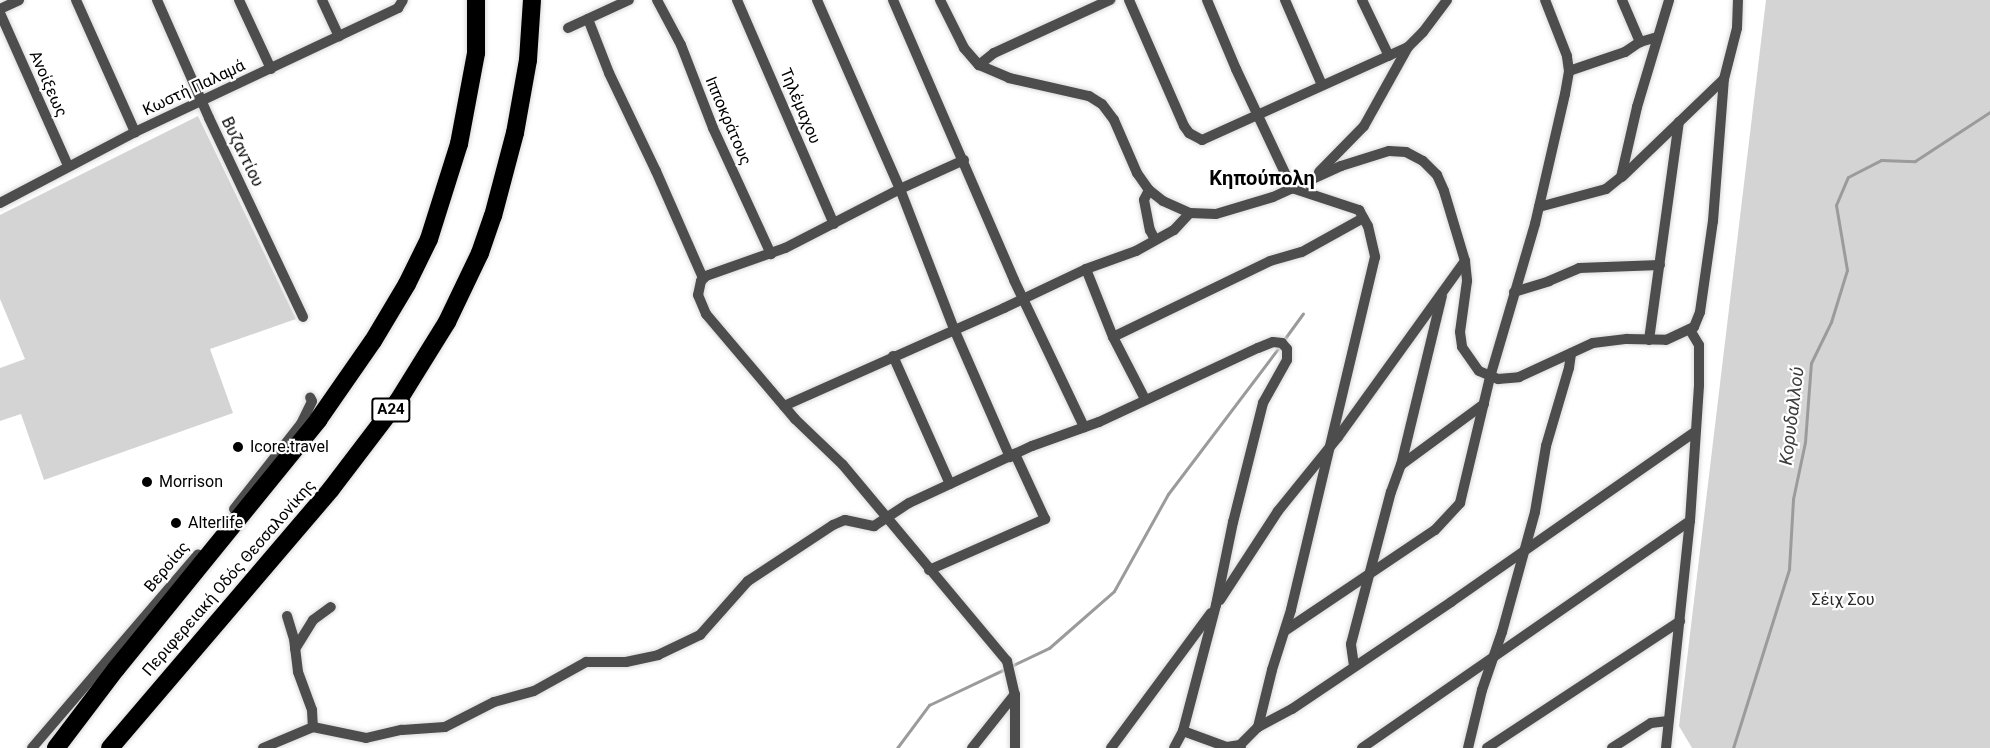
<!DOCTYPE html>
<meta charset="utf-8">
<style>
body{margin:0}
#map{position:relative;width:1990px;height:748px;overflow:hidden;background:#fff;font-family:Roboto,sans-serif}
div>[style]{position:absolute}
[style*='--x']{left:calc(var(--x)*1px);top:calc(var(--y)*1px);width:calc(var(--w)*1px);rotate:calc(var(--a)*1deg)}
.green>*{inset:0;background:#d4d4d4}
.stream>*{height:3px;margin:-1.5px;padding:0 1.5px;transform-origin:1.5px;border-radius:1.5px;background:#9b9b9b}
.roads{filter:drop-shadow(0 0 2px #dbdbdb) drop-shadow(0 0 2px #dbdbdb)}
.minor>*{height:10px;margin:-5px;padding:0 5px;transform-origin:5px;border-radius:5px;background:#4d4d4d}
.highway>*{height:18px;margin:-9px;padding:0 9px;transform-origin:9px;border-radius:9px;background:#000}
.dots>*{width:16px;height:16px;translate:-50% -50%;box-sizing:border-box;border:3px solid #fff;border-radius:50%}
span{translate:-50% -50%;white-space:nowrap;text-align:center;line-height:1.15;-webkit-text-stroke:4.5px #fff;paint-order:stroke}
.shield-label span{padding:2px 4px;background:#fff;border:2px solid;border-radius:4px;-webkit-text-stroke-width:0}
.shield-label{font-size:15px;color:#000;font-weight:700}
.street-label{font-size:16px;color:#000}
.poi-label{font-size:16px;color:#000}
.left{translate:0 -50%;text-align:left}
.park-label{font-size:16px;color:#2b2b2b}
.water-label{font-size:18px;color:#3c3c3c;font-style:italic}
.quarter-label{font-size:20px;color:#000;font-weight:700}
</style>
<div id="map">
<div class="green">
<i style="clip-path:polygon(1766px 0,1990px 0,1990px 748px,1692px 748px,1679px 726px)"></i>
<i style="clip-path:polygon(198px 116px,296px 319px,210px 349px,233px 413px,44px 480px,21px 414px,0 421px,0 368px,25px 359px,0 299px,0 215px)"></i>
</div>
<div class="stream">
<i style="--x:1283;--y:341;--w:34;--a:-54"></i>
<i style="--x:897;--y:748;--w:54;--a:-53.3"></i>
<i style="--x:929;--y:705;--w:133;--a:-25.4"></i>
<i style="--x:1049;--y:648;--w:86;--a:-41.2"></i>
<i style="--x:1114;--y:591;--w:111;--a:-60.9"></i>
<i style="--x:1168;--y:494;--w:186;--a:-52.9"></i>
<i style="--x:1733;--y:748;--w:188;--a:-72.6"></i>
<i style="--x:1789;--y:569;--w:70;--a:-86.7"></i>
<i style="--x:1793;--y:499;--w:58;--a:-78.1"></i>
<i style="--x:1805;--y:442;--w:79;--a:-85.7"></i>
<i style="--x:1811;--y:363;--w:46;--a:-64"></i>
<i style="--x:1831;--y:322;--w:54;--a:-72.9"></i>
<i style="--x:1847;--y:270;--w:66;--a:-99.6"></i>
<i style="--x:1836;--y:205;--w:30;--a:-67"></i>
<i style="--x:1848;--y:177;--w:37;--a:-27"></i>
<i style="--x:1881;--y:160;--w:34;--a:2"></i>
<i style="--x:1915;--y:161;--w:90;--a:-33.2"></i>
</div>
<div class="roads">
<div class="minor">
<i style="--x:76;--y:0;--w:145;--a:65.9"></i>
<i style="--x:157;--y:0;--w:129;--a:66.2"></i>
<i style="--x:209;--y:118;--w:220;--a:64.7"></i>
<i style="--x:239;--y:0;--w:76;--a:65.1"></i>
<i style="--x:322;--y:0;--w:40;--a:65"></i>
<i style="--x:657;--y:0;--w:51;--a:61.9"></i>
<i style="--x:681;--y:45;--w:89;--a:68.9"></i>
<i style="--x:713;--y:128;--w:139;--a:65.3"></i>
<i style="--x:737;--y:0;--w:244;--a:66.6"></i>
<i style="--x:817;--y:0;--w:206;--a:66.3"></i>
<i style="--x:900;--y:189;--w:150;--a:68.9"></i>
<i style="--x:954;--y:329;--w:140;--a:66.4"></i>
<i style="--x:893;--y:0;--w:305;--a:66.6"></i>
<i style="--x:1014;--y:280;--w:163;--a:64.5"></i>
<i style="--x:940;--y:0;--w:54;--a:63.4"></i>
<i style="--x:964;--y:48;--w:23;--a:49"></i>
<i style="--x:979;--y:65;--w:33;--a:23"></i>
<i style="--x:1009;--y:78;--w:82;--a:12.7"></i>
<i style="--x:1089;--y:96;--w:15;--a:32"></i>
<i style="--x:1102;--y:104;--w:20;--a:53"></i>
<i style="--x:1114;--y:120;--w:58;--a:66.5"></i>
<i style="--x:1137;--y:173;--w:21;--a:55"></i>
<i style="--x:1149;--y:190;--w:18;--a:38"></i>
<i style="--x:1163;--y:201;--w:30;--a:24"></i>
<i style="--x:1190;--y:213;--w:26;--a:2"></i>
<i style="--x:1216;--y:214;--w:59;--a:-16.6"></i>
<i style="--x:1273;--y:197;--w:75;--a:-24.5"></i>
<i style="--x:1341;--y:166;--w:50;--a:-17.4"></i>
<i style="--x:1389;--y:151;--w:17;--a:3"></i>
<i style="--x:1406;--y:152;--w:19;--a:28"></i>
<i style="--x:1423;--y:161;--w:20;--a:45"></i>
<i style="--x:1437;--y:175;--w:17;--a:66"></i>
<i style="--x:1444;--y:191;--w:73;--a:73.3"></i>
<i style="--x:1465;--y:261;--w:20;--a:84"></i>
<i style="--x:1467;--y:281;--w:51;--a:97.8"></i>
<i style="--x:1460;--y:332;--w:15;--a:82"></i>
<i style="--x:1462;--y:347;--w:29;--a:55"></i>
<i style="--x:1479;--y:371;--w:21;--a:23"></i>
<i style="--x:1498;--y:379;--w:21;--a:-5"></i>
<i style="--x:1519;--y:377;--w:81;--a:-24.7"></i>
<i style="--x:1593;--y:343;--w:34;--a:-7"></i>
<i style="--x:1627;--y:339;--w:39;--a:1"></i>
<i style="--x:1666;--y:340;--w:31;--a:-25"></i>
<i style="--x:1694;--y:327;--w:16;--a:-68"></i>
<i style="--x:1700;--y:312;--w:92;--a:-81.9"></i>
<i style="--x:1713;--y:221;--w:142;--a:-85.6"></i>
<i style="--x:1129;--y:0;--w:137;--a:66.4"></i>
<i style="--x:1184;--y:126;--w:9;--a:54"></i>
<i style="--x:1189;--y:133;--w:15;--a:28"></i>
<i style="--x:1202;--y:140;--w:226;--a:-24.3"></i>
<i style="--x:1408;--y:47;--w:21;--a:-45"></i>
<i style="--x:1423;--y:32;--w:40;--a:-53"></i>
<i style="--x:1207;--y:0;--w:75;--a:67.2"></i>
<i style="--x:1236;--y:69;--w:132;--a:64.8"></i>
<i style="--x:1292;--y:188;--w:71;--a:18.2"></i>
<i style="--x:1359;--y:210;--w:18;--a:61"></i>
<i style="--x:1368;--y:226;--w:32;--a:77"></i>
<i style="--x:1375;--y:257;--w:363;--a:103.4"></i>
<i style="--x:1291;--y:610;--w:63;--a:107.6"></i>
<i style="--x:1272;--y:670;--w:59;--a:103.8"></i>
<i style="--x:1285;--y:0;--w:93;--a:66.5"></i>
<i style="--x:1362;--y:0;--w:62;--a:64.3"></i>
<i style="--x:1622;--y:0;--w:46;--a:66.8"></i>
<i style="--x:0;--y:9;--w:21;--a:-25"></i>
<i style="--x:0;--y:13;--w:167;--a:66"></i>
<i style="--x:588;--y:19;--w:58;--a:68.7"></i>
<i style="--x:609;--y:73;--w:109;--a:64.4"></i>
<i style="--x:656;--y:171;--w:117;--a:66.3"></i>
<i style="--x:568;--y:28;--w:67;--a:-24.7"></i>
<i style="--x:979;--y:65;--w:19;--a:-39"></i>
<i style="--x:994;--y:53;--w:128;--a:-24.6"></i>
<i style="--x:1569;--y:71;--w:59;--a:-18.7"></i>
<i style="--x:1625;--y:52;--w:18;--a:-34"></i>
<i style="--x:1640;--y:42;--w:18;--a:-16"></i>
<i style="--x:964;--y:160;--w:70;--a:155.6"></i>
<i style="--x:900;--y:189;--w:129;--a:152.8"></i>
<i style="--x:785;--y:248;--w:84;--a:160.5"></i>
<i style="--x:706;--y:276;--w:7;--a:135"></i>
<i style="--x:701;--y:281;--w:14;--a:102"></i>
<i style="--x:698;--y:295;--w:21;--a:67"></i>
<i style="--x:706;--y:314;--w:138;--a:49.7"></i>
<i style="--x:795;--y:419;--w:66;--a:43.8"></i>
<i style="--x:843;--y:465;--w:256;--a:50.1"></i>
<i style="--x:1007;--y:661;--w:36;--a:77"></i>
<i style="--x:1015;--y:696;--w:52;--a:90"></i>
<i style="--x:1319;--y:172;--w:64;--a:-45.6"></i>
<i style="--x:1364;--y:126;--w:90;--a:-60.9"></i>
<i style="--x:1622;--y:177;--w:141;--a:-43.9"></i>
<i style="--x:1724;--y:79;--w:53;--a:-75.7"></i>
<i style="--x:1737;--y:28;--w:28;--a:-88"></i>
<i style="--x:1149;--y:190;--w:11;--a:117"></i>
<i style="--x:1144;--y:200;--w:31;--a:79"></i>
<i style="--x:1150;--y:230;--w:11;--a:63"></i>
<i style="--x:0;--y:203;--w:153;--a:-27.7"></i>
<i style="--x:135;--y:132;--w:291;--a:-25.2"></i>
<i style="--x:398;--y:8;--w:9;--a:-58"></i>
<i style="--x:1539;--y:207;--w:69;--a:-15"></i>
<i style="--x:1606;--y:189;--w:19;--a:-39"></i>
<i style="--x:1621;--y:177;--w:72;--a:-77.1"></i>
<i style="--x:1637;--y:107;--w:112;--a:-73.3"></i>
<i style="--x:1086;--y:269;--w:73;--a:68.3"></i>
<i style="--x:1113;--y:337;--w:70;--a:62.7"></i>
<i style="--x:1514;--y:292;--w:37;--a:-17"></i>
<i style="--x:1549;--y:281;--w:33;--a:-23"></i>
<i style="--x:1579;--y:268;--w:81;--a:-2.1"></i>
<i style="--x:1113;--y:337;--w:174;--a:-25.8"></i>
<i style="--x:1270;--y:261;--w:33;--a:-16"></i>
<i style="--x:1302;--y:252;--w:70;--a:-29.1"></i>
<i style="--x:1649;--y:340;--w:220;--a:-82.2"></i>
<i style="--x:893;--y:356;--w:140;--a:66"></i>
<i style="--x:784;--y:406;--w:241;--a:-24"></i>
<i style="--x:1004;--y:308;--w:91;--a:-25.4"></i>
<i style="--x:1086;--y:269;--w:53;--a:-19.8"></i>
<i style="--x:1136;--y:251;--w:43;--a:-28.9"></i>
<i style="--x:1174;--y:230;--w:23;--a:-47"></i>
<i style="--x:1401;--y:465;--w:174;--a:-76.4"></i>
<i style="--x:234;--y:509;--w:108;--a:-51.8"></i>
<i style="--x:301;--y:424;--w:25;--a:-64"></i>
<i style="--x:312;--y:401;--w:4;--a:-117"></i>
<i style="--x:929;--y:570;--w:127;--a:-23.7"></i>
<i style="--x:1045;--y:519;--w:72;--a:-114.8"></i>
<i style="--x:1220;--y:600;--w:106;--a:-56.9"></i>
<i style="--x:1278;--y:511;--w:95;--a:-51"></i>
<i style="--x:1338;--y:437;--w:217;--a:-54.2"></i>
<i style="--x:287;--y:616;--w:24;--a:73"></i>
<i style="--x:294;--y:639;--w:33;--a:83"></i>
<i style="--x:298;--y:672;--w:40;--a:69.8"></i>
<i style="--x:312;--y:710;--w:17;--a:87"></i>
<i style="--x:1286;--y:630;--w:179;--a:-33.9"></i>
<i style="--x:1435;--y:530;--w:37;--a:-47"></i>
<i style="--x:1460;--y:503;--w:130;--a:-76.6"></i>
<i style="--x:1490;--y:377;--w:159;--a:-73.6"></i>
<i style="--x:1535;--y:224;--w:133;--a:-77"></i>
<i style="--x:1565;--y:94;--w:23;--a:-80"></i>
<i style="--x:1569;--y:71;--w:15;--a:-98"></i>
<i style="--x:1567;--y:56;--w:60;--a:-111.4"></i>
<i style="--x:295;--y:649;--w:34;--a:-58"></i>
<i style="--x:313;--y:620;--w:22;--a:-36"></i>
<i style="--x:1354;--y:666;--w:22;--a:-98"></i>
<i style="--x:1351;--y:644;--w:157;--a:-75.3"></i>
<i style="--x:1391;--y:492;--w:29;--a:-70"></i>
<i style="--x:1401;--y:465;--w:103;--a:-36.3"></i>
<i style="--x:1183;--y:731;--w:47;--a:20"></i>
<i style="--x:1227;--y:747;--w:13;--a:-9"></i>
<i style="--x:1240;--y:745;--w:3;--a:72"></i>
<i style="--x:1240;--y:745;--w:25;--a:-45"></i>
<i style="--x:1258;--y:727;--w:38;--a:-28"></i>
<i style="--x:1292;--y:709;--w:192;--a:-33.9"></i>
<i style="--x:1451;--y:602;--w:297;--a:-34.9"></i>
<i style="--x:32;--y:748;--w:255;--a:-49.4"></i>
<i style="--x:263;--y:748;--w:54;--a:-22.8"></i>
<i style="--x:313;--y:727;--w:54;--a:11.7"></i>
<i style="--x:366;--y:738;--w:37;--a:-13"></i>
<i style="--x:402;--y:730;--w:43;--a:-4"></i>
<i style="--x:445;--y:727;--w:55;--a:-27"></i>
<i style="--x:494;--y:702;--w:41;--a:-15.4"></i>
<i style="--x:534;--y:691;--w:60;--a:-29.1"></i>
<i style="--x:586;--y:662;--w:40;--a:0"></i>
<i style="--x:626;--y:662;--w:33;--a:-12"></i>
<i style="--x:658;--y:655;--w:47;--a:-25.5"></i>
<i style="--x:700;--y:635;--w:72;--a:-48.4"></i>
<i style="--x:748;--y:581;--w:102;--a:-33.4"></i>
<i style="--x:833;--y:525;--w:13;--a:-23"></i>
<i style="--x:845;--y:520;--w:30;--a:12"></i>
<i style="--x:874;--y:526;--w:42;--a:-33.3"></i>
<i style="--x:909;--y:503;--w:136;--a:-24.9"></i>
<i style="--x:1032;--y:446;--w:71;--a:-19.7"></i>
<i style="--x:1099;--y:422;--w:175;--a:-25"></i>
<i style="--x:1258;--y:348;--w:16;--a:-22"></i>
<i style="--x:1273;--y:342;--w:9;--a:6"></i>
<i style="--x:1282;--y:343;--w:8;--a:50"></i>
<i style="--x:1287;--y:349;--w:11;--a:90"></i>
<i style="--x:1287;--y:360;--w:49;--a:119.2"></i>
<i style="--x:1263;--y:403;--w:123;--a:104.1"></i>
<i style="--x:1233;--y:522;--w:85;--a:101.6"></i>
<i style="--x:1216;--y:605;--w:130;--a:104.7"></i>
<i style="--x:1183;--y:731;--w:19;--a:118"></i>
<i style="--x:972;--y:748;--w:69;--a:-51.5"></i>
<i style="--x:1111;--y:748;--w:168;--a:-53.5"></i>
<i style="--x:1362;--y:748;--w:399;--a:-34.7"></i>
<i style="--x:1468;--y:748;--w:60;--a:-76.4"></i>
<i style="--x:1482;--y:690;--w:61;--a:-71"></i>
<i style="--x:1502;--y:632;--w:124;--a:-74.6"></i>
<i style="--x:1535;--y:512;--w:67;--a:-80.5"></i>
<i style="--x:1546;--y:446;--w:81;--a:-73.6"></i>
<i style="--x:1569;--y:368;--w:15;--a:-82"></i>
<i style="--x:1487;--y:748;--w:231;--a:-33.3"></i>
<i style="--x:1612;--y:748;--w:46;--a:-32.7"></i>
<i style="--x:1651;--y:723;--w:17;--a:-7"></i>
<i style="--x:1666;--y:748;--w:228;--a:-84"></i>
<i style="--x:1690;--y:521;--w:136;--a:-86.2"></i>
<i style="--x:1699;--y:385;--w:40;--a:-90"></i>
<i style="--x:1699;--y:345;--w:17;--a:-121"></i>
</div>
<div class="highway">
<i style="--x:56;--y:748;--w:99;--a:-52.8"></i>
<i style="--x:116;--y:669;--w:321;--a:-50.9"></i>
<i style="--x:318;--y:420;--w:96;--a:-55.2"></i>
<i style="--x:373;--y:341;--w:66;--a:-59.2"></i>
<i style="--x:407;--y:284;--w:50;--a:-63.9"></i>
<i style="--x:429;--y:239;--w:100;--a:-72.5"></i>
<i style="--x:459;--y:144;--w:93;--a:-79.4"></i>
<i style="--x:476;--y:53;--w:53;--a:-90"></i>
<i style="--x:110;--y:748;--w:340;--a:-49.5"></i>
<i style="--x:331;--y:489;--w:111;--a:-52.7"></i>
<i style="--x:398;--y:401;--w:93;--a:-58.2"></i>
<i style="--x:447;--y:322;--w:76;--a:-64.4"></i>
<i style="--x:480;--y:253;--w:39;--a:-71"></i>
<i style="--x:493;--y:216;--w:86;--a:-75.2"></i>
<i style="--x:515;--y:133;--w:74;--a:-79.9"></i>
<i style="--x:528;--y:60;--w:60;--a:-86.2"></i>
</div>
</div>
<div class="dots">
<i style="left:238px;top:447px;background:#000"></i>
<i style="left:147px;top:482px;background:#000"></i>
<i style="left:176px;top:523px;background:#000"></i>
</div>
<div class="shield-label">
<span style="left:391px;top:410px">Α24</span>
</div>
<div class="street-label">
<span style="left:48px;top:84px;rotate:66deg">Ανοίξεως</span>
<span style="left:194px;top:88px;rotate:-25deg">Κωστή Παλαμά</span>
<span style="left:800px;top:106px;rotate:67deg">Τηλέμαχου</span>
<span style="left:728px;top:121px;rotate:67deg">Ιπποκράτους</span>
<span style="left:242px;top:152px;rotate:64deg">Βυζαντίου</span>
<span style="left:167px;top:567px;rotate:-50deg">Βεροίας</span>
<span style="left:229px;top:578px;rotate:-49deg">Περιφερειακή Οδός Θεσσαλονίκης</span>
</div>
<div class="poi-label">
<span class="left" style="left:250px;top:447px">Icore.travel</span>
<span class="left" style="left:159px;top:482px">Morrison</span>
<span class="left" style="left:188px;top:523px">Alterlife</span>
</div>
<div class="park-label">
<span style="left:1843px;top:600px">Σέιχ Σου</span>
</div>
<div class="water-label">
<span style="left:1792px;top:416px;rotate:-83deg">Κορυδαλλού</span>
</div>
<div class="quarter-label">
<span style="left:1262px;top:178px">Κηπούπολη</span>
</div>
</div>
